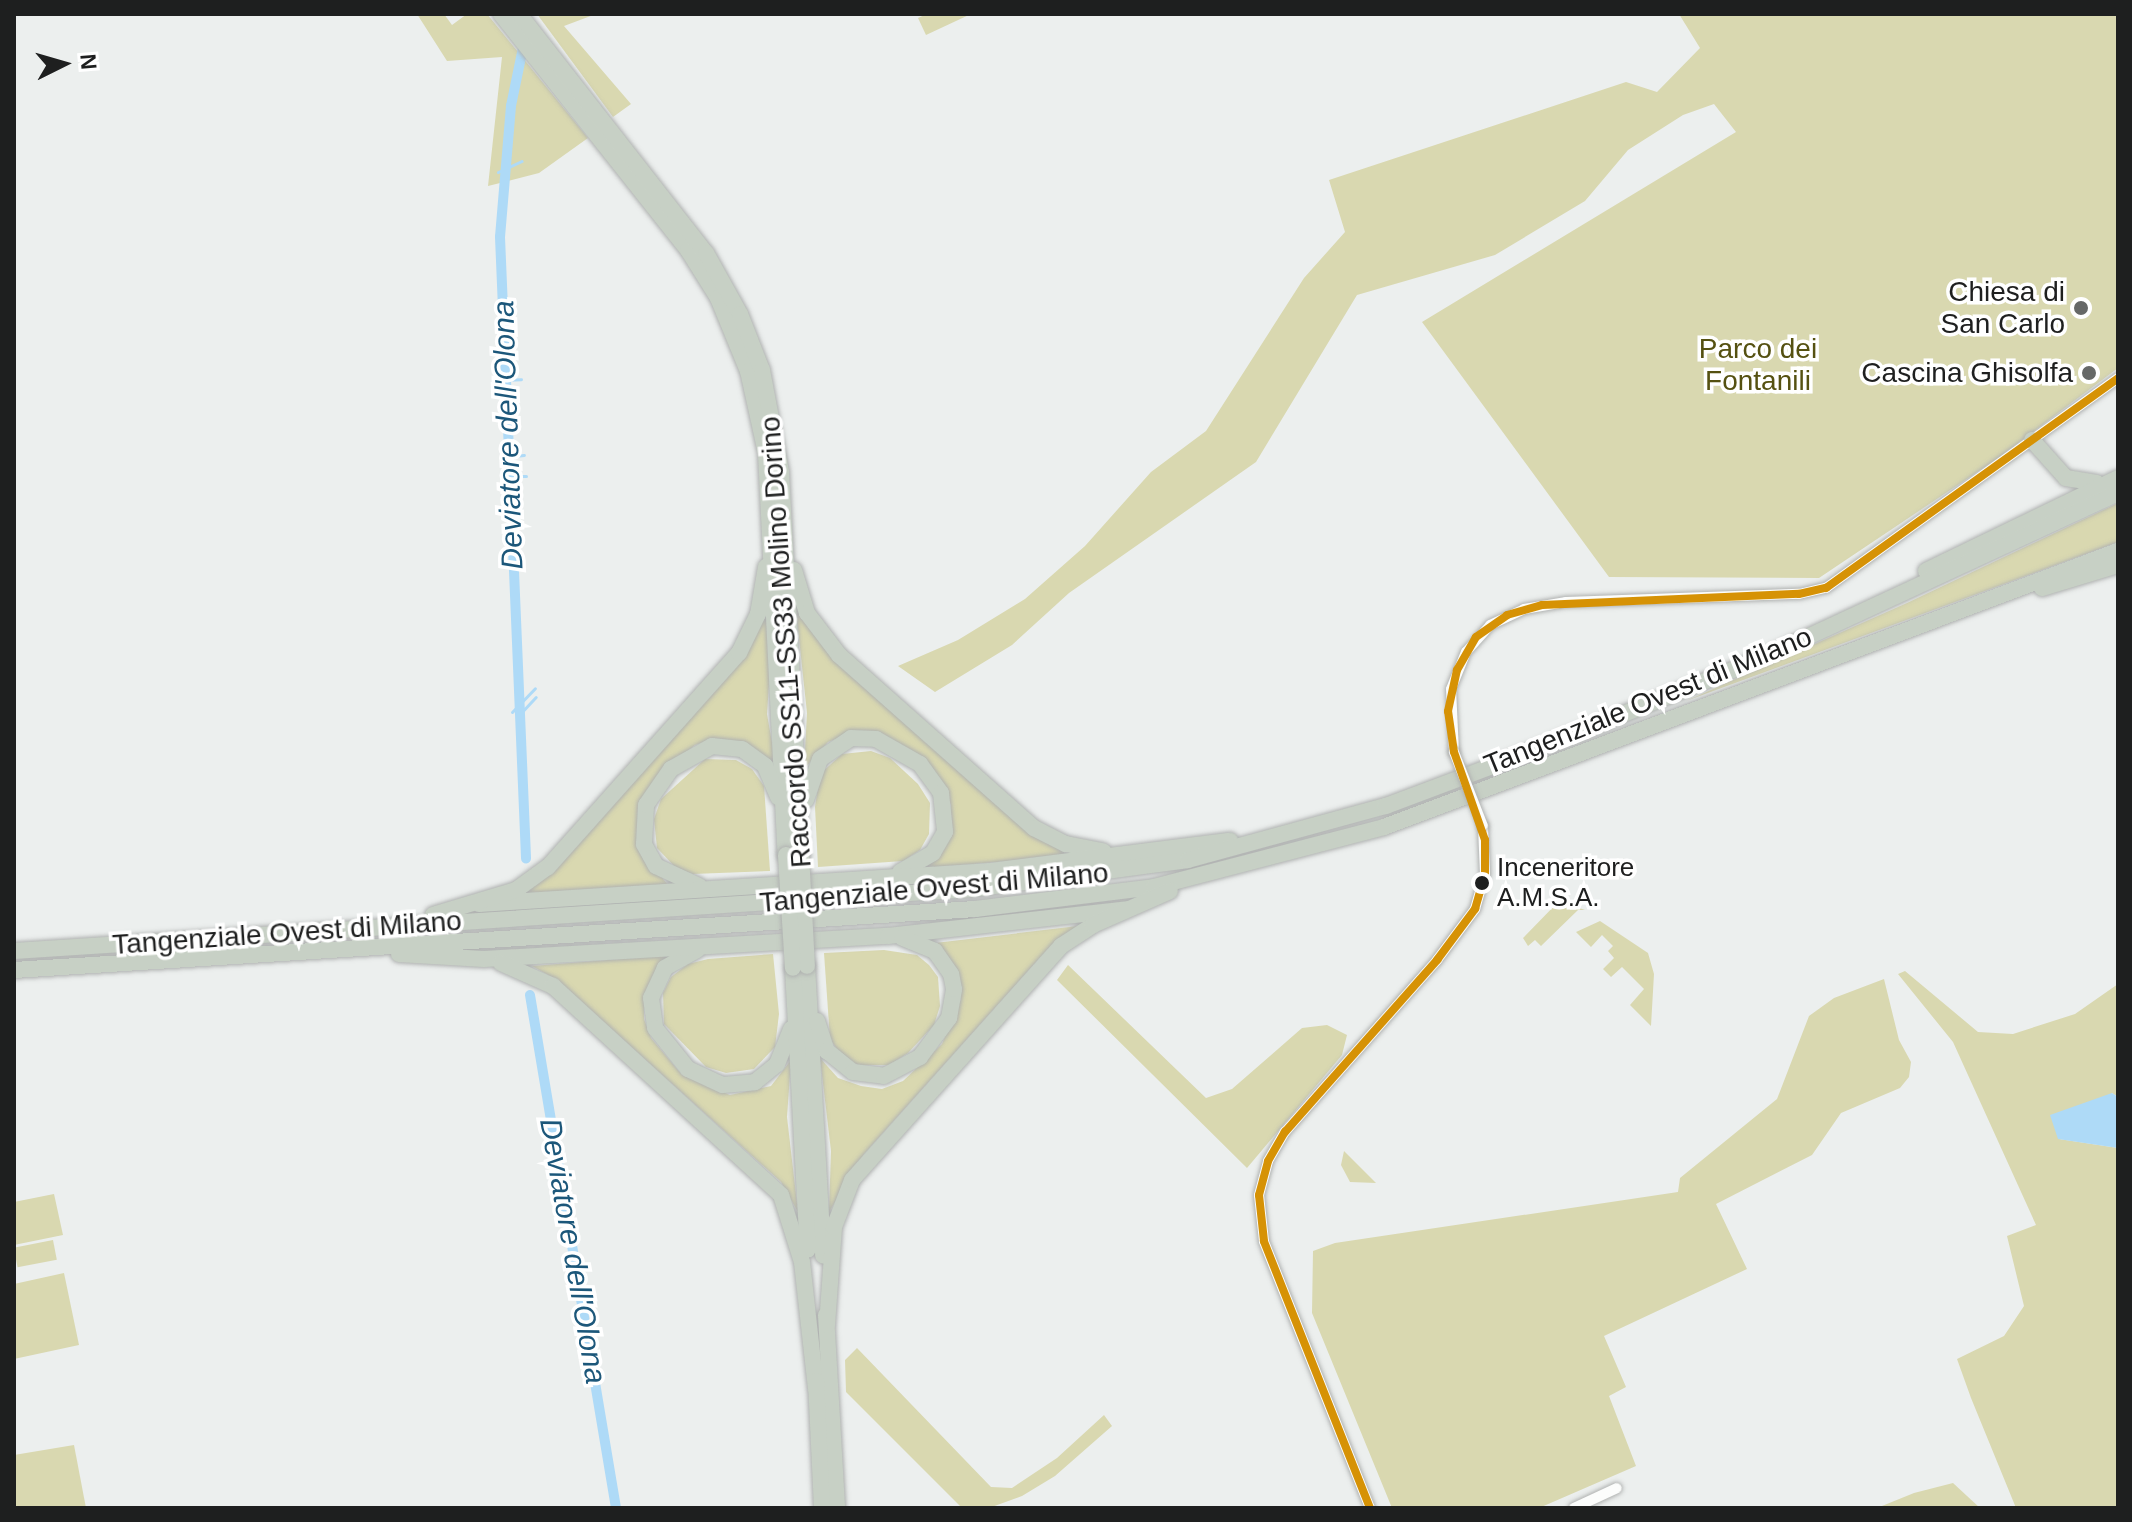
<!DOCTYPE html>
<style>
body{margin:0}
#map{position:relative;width:2132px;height:1522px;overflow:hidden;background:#ecefee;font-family:Arial,sans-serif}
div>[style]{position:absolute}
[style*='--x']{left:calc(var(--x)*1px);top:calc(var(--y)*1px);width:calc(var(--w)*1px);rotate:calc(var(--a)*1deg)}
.green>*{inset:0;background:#d9d8b0;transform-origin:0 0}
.water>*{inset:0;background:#aedaf7}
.stream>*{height:3px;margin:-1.5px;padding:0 1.5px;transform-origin:1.5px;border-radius:1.5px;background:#aedaf7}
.canal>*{height:10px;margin:-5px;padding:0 5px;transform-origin:5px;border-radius:5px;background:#aedaf7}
.roads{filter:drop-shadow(0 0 2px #b0b2b1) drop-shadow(0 0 2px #b0b2b1)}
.minor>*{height:10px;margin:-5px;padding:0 5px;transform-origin:5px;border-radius:5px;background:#fcfdfc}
.highway>*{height:16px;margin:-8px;padding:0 8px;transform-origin:8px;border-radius:8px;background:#c7d0c5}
.bridges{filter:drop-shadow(0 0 2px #b0b2b1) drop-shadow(0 0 2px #b0b2b1)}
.minor-bridge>*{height:10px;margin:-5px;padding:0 5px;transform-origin:5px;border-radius:5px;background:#fcfdfc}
.highway-bridge>*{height:16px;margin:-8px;padding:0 8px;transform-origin:8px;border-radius:8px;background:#c7d0c5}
.bus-1>*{height:8px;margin:-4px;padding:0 4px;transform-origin:4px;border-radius:4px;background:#d69205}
.dots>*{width:22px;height:22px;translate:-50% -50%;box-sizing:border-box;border:4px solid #fff;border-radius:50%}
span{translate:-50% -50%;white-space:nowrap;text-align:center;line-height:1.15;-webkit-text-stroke:7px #fff;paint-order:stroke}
.bus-label{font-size:26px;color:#1e1f1f}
.left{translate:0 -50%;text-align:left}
.poi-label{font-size:28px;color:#1e1f1f}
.right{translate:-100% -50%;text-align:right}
.park-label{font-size:28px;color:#555111}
.street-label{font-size:28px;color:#1e1f1f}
.water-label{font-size:30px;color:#1c577a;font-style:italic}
.frame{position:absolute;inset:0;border:16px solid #1e1f1f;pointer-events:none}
.north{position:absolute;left:24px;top:24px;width:80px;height:80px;-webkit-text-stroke:6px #fff;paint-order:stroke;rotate:85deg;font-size:22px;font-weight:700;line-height:32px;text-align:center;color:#1e1f1f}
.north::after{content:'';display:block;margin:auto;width:28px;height:36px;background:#1e1f1f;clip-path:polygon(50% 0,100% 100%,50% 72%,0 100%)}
</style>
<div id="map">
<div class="green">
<i style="clip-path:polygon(417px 14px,444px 14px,452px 25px,467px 14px,487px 14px,588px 138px,539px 173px,488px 186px,502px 57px,447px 61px)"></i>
<i style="clip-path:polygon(537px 14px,596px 14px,564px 26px,631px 104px,613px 117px)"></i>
<i style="clip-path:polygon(927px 14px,971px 14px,926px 35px,918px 18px)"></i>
<i style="clip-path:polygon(1679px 14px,2118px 14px,2118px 368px,1998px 458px,1819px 578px,1609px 577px,1422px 322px,1736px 132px,1714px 104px,1683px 115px,1628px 150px,1585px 201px,1495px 255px,1357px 295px,1256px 462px,1069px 593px,1012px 645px,935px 692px,898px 666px,958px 640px,1025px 599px,1085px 546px,1151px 472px,1206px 431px,1304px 278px,1345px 232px,1329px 180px,1626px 82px,1657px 92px,1700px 48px)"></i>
<i style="clip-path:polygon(2118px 503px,2118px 542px,1686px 701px,1907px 603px)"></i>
<i style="clip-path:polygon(795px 601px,805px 620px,1069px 856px,924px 868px,935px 859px,951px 830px,951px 805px,940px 781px,849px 734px,828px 742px,804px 769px,807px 713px)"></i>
<i style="clip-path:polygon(765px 610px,771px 654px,767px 714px,777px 771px,767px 762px,704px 742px,695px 745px,674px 762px,638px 815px,639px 849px,668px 885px,524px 893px)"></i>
<i style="clip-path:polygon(871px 751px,890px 758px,918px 784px,930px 803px,929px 834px,920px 850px,903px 861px,818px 867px,815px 807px,820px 774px,842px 754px)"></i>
<i style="clip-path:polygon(705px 759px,736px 760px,752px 769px,764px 786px,770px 871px,693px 874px,677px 869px,657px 848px,654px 819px,661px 799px)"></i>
<i style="clip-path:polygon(1559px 901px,1585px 910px,1578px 910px,1541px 946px,1535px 940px,1528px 946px,1523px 938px)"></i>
<i style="clip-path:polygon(1600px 921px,1648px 953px,1654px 974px,1651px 1026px,1630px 1005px,1644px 989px,1622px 967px,1611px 977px,1603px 969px,1614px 958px,1608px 951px,1613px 946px,1602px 935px,1591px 947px,1576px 932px)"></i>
<i style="clip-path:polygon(1078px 926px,1045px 952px,864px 1154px,829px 1212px,831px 1151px,820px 1058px,838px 1078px,861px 1086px,882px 1089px,903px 1081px,942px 1044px,961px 999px,960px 982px,935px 943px)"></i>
<i style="clip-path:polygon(884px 950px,917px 955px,929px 965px,938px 977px,940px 1006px,934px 1025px,908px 1053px,889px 1065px,858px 1065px,842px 1056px,830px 1039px,824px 953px)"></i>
<i style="clip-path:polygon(773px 954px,779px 1014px,775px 1047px,754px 1069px,726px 1073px,706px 1067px,664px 1024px,663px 993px,671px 977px,688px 964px,708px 959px)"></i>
<i style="clip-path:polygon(671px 955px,644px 996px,644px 1019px,651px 1038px,682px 1075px,730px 1095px,771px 1086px,791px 1060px,787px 1117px,798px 1212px,781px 1182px,557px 980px,532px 966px)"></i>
<i style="clip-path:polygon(1068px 965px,1206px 1098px,1232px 1089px,1302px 1028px,1327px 1025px,1347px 1035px,1342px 1055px,1247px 1168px,1057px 980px)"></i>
<i style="clip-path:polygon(1905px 971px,1978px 1032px,2013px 1034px,2075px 1014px,2118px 984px,2118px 1097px,2112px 1093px,2059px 1139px,2118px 1148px,2118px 1508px,2016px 1508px,1971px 1398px,1957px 1359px,2004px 1336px,2024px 1306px,2007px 1236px,2036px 1225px,1953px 1042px,1898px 974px)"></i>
<i style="clip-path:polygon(1884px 979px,1899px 1040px,1911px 1062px,1909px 1077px,1900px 1088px,1841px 1113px,1812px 1155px,1716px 1204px,1747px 1269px,1604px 1336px,1626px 1387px,1609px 1396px,1636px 1466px,1539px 1508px,1392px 1508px,1312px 1313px,1313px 1251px,1335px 1243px,1678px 1192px,1680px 1178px,1777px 1099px,1809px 1016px,1834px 998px)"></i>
<i style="clip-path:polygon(1344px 1151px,1376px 1183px,1350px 1182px,1341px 1165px)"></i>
<i style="clip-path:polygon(54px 1194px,63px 1235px,14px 1245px,14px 1202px)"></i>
<i style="left:53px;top:1240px;width:20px;height:40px;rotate:79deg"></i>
<i style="clip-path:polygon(64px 1273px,79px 1345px,14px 1359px,14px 1284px)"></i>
<i style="clip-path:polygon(857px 1348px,991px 1487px,1012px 1488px,1057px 1458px,1104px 1415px,1112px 1426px,1055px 1476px,1022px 1496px,989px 1508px,962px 1508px,846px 1392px,845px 1360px)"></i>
<i style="clip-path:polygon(74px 1445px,86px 1508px,14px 1508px,14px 1455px)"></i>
<i style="clip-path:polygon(1953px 1483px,1980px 1508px,1877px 1508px,1914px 1493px)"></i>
</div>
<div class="water">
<i style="clip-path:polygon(2112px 1093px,2118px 1097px,2118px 1148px,2058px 1139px,2050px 1115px)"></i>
</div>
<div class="stream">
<i style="--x:498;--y:172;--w:26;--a:-25"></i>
<i style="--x:498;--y:380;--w:23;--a:-2"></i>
<i style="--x:504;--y:457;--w:20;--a:-6"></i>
<i style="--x:505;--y:476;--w:21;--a:0"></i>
<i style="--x:512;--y:712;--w:33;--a:-46"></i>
<i style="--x:518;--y:716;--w:26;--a:-47"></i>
</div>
<div class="canal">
<i style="--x:524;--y:43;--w:64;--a:101.7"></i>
<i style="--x:511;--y:106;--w:131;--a:94.8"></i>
<i style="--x:500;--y:237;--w:622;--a:87.6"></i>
<i style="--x:530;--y:995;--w:520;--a:80.48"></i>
</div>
<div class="roads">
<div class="minor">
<i style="--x:1454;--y:752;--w:63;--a:-92.7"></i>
<i style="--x:1451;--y:689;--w:40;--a:-68"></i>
<i style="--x:1466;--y:652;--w:36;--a:-48"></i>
<i style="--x:1490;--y:625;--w:38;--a:-25"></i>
<i style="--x:1524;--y:609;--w:43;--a:-9.5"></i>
<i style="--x:1566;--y:602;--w:233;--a:-2"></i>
<i style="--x:1799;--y:594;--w:28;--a:-13"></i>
<i style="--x:1826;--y:588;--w:360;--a:-35.7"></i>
<i style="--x:1370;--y:1508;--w:287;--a:-111.7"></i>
<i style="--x:1264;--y:1241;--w:46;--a:-96.2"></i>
<i style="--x:1259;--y:1195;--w:35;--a:-75"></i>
<i style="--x:1268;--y:1161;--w:34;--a:-60"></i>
<i style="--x:1285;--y:1132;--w:230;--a:-48.5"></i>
<i style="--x:1437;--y:960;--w:64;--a:-53.3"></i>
<i style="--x:1475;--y:909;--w:36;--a:-74"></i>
<i style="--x:1485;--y:874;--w:48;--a:-92.4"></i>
<i style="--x:1574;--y:1508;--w:47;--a:-24.9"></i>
</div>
<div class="highway">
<i style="--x:501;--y:14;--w:301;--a:51.6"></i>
<i style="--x:688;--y:250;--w:57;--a:58"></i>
<i style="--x:718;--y:298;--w:79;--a:67.7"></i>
<i style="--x:748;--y:371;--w:84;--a:77.6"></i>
<i style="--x:766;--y:453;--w:402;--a:87.2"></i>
<i style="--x:519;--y:14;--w:303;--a:52"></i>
<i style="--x:706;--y:253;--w:70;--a:60.9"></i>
<i style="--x:740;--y:314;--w:60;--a:68.6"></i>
<i style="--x:762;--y:370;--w:104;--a:79.4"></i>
<i style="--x:781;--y:472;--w:382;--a:87"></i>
<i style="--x:2032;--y:440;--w:51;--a:48.2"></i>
<i style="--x:2066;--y:478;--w:31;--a:9"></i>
<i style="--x:794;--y:570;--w:45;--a:73.2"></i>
<i style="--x:807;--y:613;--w:53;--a:52.7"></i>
<i style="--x:839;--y:655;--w:261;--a:41.6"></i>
<i style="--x:1034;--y:828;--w:36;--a:27"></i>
<i style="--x:1066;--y:844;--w:38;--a:11"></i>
<i style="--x:1926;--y:571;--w:213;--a:-25.8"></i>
<i style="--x:2042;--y:588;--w:79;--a:-16.8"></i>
<i style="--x:806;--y:800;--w:43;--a:-71.1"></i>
<i style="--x:820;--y:759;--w:37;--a:-34"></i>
<i style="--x:851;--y:738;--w:25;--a:2"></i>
<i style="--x:876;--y:739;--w:51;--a:29.6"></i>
<i style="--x:920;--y:764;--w:36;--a:54"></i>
<i style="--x:941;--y:793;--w:39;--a:84"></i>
<i style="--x:945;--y:832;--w:24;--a:120"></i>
<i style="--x:933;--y:853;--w:38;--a:150"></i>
<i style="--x:699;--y:886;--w:47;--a:-155.1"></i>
<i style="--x:656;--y:866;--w:25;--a:-119"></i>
<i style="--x:644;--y:844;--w:39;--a:-87"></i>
<i style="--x:646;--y:805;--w:44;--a:-55.2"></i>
<i style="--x:671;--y:769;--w:47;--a:-29.3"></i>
<i style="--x:712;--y:746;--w:30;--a:6"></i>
<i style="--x:742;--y:749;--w:29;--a:36"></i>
<i style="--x:765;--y:766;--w:34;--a:67"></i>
<i style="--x:479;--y:904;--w:513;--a:-3.69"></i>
<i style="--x:991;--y:871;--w:241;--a:-7.2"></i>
<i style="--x:433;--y:915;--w:87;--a:-16.8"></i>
<i style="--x:516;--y:890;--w:39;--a:-36"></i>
<i style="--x:548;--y:867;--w:287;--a:-48.3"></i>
<i style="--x:739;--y:653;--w:43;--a:-64"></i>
<i style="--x:758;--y:614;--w:48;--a:-80.3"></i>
<i style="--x:697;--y:950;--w:37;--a:151"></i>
<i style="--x:665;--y:968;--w:33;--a:115"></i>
<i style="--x:651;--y:998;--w:30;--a:82"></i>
<i style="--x:655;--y:1028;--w:53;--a:51.2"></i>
<i style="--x:688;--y:1069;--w:38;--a:25"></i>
<i style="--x:723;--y:1085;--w:32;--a:-5"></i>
<i style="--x:755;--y:1082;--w:28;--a:-39"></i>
<i style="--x:777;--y:1064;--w:38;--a:-68"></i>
<i style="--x:14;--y:951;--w:960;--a:-3.7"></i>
<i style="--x:972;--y:889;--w:218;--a:-7.6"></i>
<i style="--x:1188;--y:860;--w:205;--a:-15.3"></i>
<i style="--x:1386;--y:806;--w:151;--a:-20.6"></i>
<i style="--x:1527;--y:753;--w:259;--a:-22"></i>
<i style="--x:1767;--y:656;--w:387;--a:-24.9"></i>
<i style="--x:399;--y:954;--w:85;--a:3.4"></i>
<i style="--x:484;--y:959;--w:405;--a:-3.3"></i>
<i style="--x:888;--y:936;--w:241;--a:-6.4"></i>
<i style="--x:501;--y:963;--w:57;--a:23.9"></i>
<i style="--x:553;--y:986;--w:309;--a:42.5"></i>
<i style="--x:781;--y:1195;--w:70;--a:72.6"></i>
<i style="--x:802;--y:1262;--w:128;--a:83.7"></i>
<i style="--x:807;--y:966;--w:290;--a:86.8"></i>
<i style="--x:793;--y:968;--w:282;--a:87"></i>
<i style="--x:14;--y:970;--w:963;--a:-3.63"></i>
<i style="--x:975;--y:909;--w:180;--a:-7"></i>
<i style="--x:1154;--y:887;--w:238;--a:-14.6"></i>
<i style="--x:1384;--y:827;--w:784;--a:-20.61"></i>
<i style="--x:817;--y:1021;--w:32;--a:72"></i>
<i style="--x:827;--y:1051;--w:33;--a:39"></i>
<i style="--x:853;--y:1072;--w:31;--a:7"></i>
<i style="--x:884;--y:1076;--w:41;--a:-27.8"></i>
<i style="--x:920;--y:1057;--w:49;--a:-53.4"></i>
<i style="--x:949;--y:1018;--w:29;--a:-80"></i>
<i style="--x:954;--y:989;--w:15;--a:-101"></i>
<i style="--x:951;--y:974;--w:28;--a:-125"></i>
<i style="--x:935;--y:951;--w:35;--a:-158"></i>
<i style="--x:826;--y:1315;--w:193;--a:86.7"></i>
<i style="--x:827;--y:1325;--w:98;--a:-85.9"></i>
<i style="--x:834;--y:1227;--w:50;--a:-69"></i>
<i style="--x:852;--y:1180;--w:314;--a:-48.2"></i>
<i style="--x:1061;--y:946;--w:38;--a:-33"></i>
<i style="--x:1093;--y:925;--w:84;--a:-23.8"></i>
<i style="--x:816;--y:1381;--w:127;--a:87.3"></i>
</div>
</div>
<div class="bridges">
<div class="minor-bridge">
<i style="--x:1454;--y:752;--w:79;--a:68.6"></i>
</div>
<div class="highway-bridge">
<i style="--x:801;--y:853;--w:113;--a:87"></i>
<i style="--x:786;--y:855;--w:113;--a:86.5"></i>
</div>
</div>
<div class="bus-1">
<i style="--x:1370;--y:1508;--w:287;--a:-111.7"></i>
<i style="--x:1264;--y:1241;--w:46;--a:-96.2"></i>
<i style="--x:1259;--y:1195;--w:35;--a:-75"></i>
<i style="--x:1268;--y:1161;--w:34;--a:-60"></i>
<i style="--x:1285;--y:1132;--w:230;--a:-48.5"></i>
<i style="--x:1437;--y:960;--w:64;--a:-53.3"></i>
<i style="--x:1475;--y:909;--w:36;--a:-74"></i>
<i style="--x:1485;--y:874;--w:34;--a:-90"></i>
<i style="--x:1485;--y:840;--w:93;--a:-109.4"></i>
<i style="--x:1454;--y:752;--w:41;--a:-98.3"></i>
<i style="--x:1448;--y:711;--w:42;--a:-77.6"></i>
<i style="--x:1457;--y:670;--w:38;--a:-60"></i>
<i style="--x:1476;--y:637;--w:38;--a:-35"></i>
<i style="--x:1507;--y:615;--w:36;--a:-16"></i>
<i style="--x:1542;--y:605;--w:257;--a:-2.5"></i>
<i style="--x:1799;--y:594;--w:28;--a:-13"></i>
<i style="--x:1826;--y:588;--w:360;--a:-35.7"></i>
</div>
<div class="dots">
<i style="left:2081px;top:308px;background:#666867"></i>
<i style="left:2089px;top:373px;background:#666867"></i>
<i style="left:1482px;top:883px;background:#1e1f1f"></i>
</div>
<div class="bus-label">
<span class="left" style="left:1497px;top:883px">Inceneritore<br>A.M.S.A.</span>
</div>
<div class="poi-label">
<span class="right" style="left:2065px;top:308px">Chiesa di<br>San Carlo</span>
<span class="right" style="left:2073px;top:373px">Cascina Ghisolfa</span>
</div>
<div class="park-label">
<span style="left:1758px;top:365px">Parco dei<br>Fontanili</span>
</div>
<div class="street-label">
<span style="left:786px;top:642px;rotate:-94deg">Raccordo SS11-SS33 Molino Dorino</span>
<span style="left:1648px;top:701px;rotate:-22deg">Tangenziale Ovest di Milano</span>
<span style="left:934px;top:888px;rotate:-5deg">Tangenziale Ovest di Milano</span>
<span style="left:287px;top:933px;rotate:-4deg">Tangenziale Ovest di Milano</span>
</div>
<div class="water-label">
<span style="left:508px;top:435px;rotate:-92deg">Deviatore dell'Olona</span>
<span style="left:573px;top:1251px;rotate:80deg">Deviatore dell'Olona</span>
</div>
<div class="frame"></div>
<div class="north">N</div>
</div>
